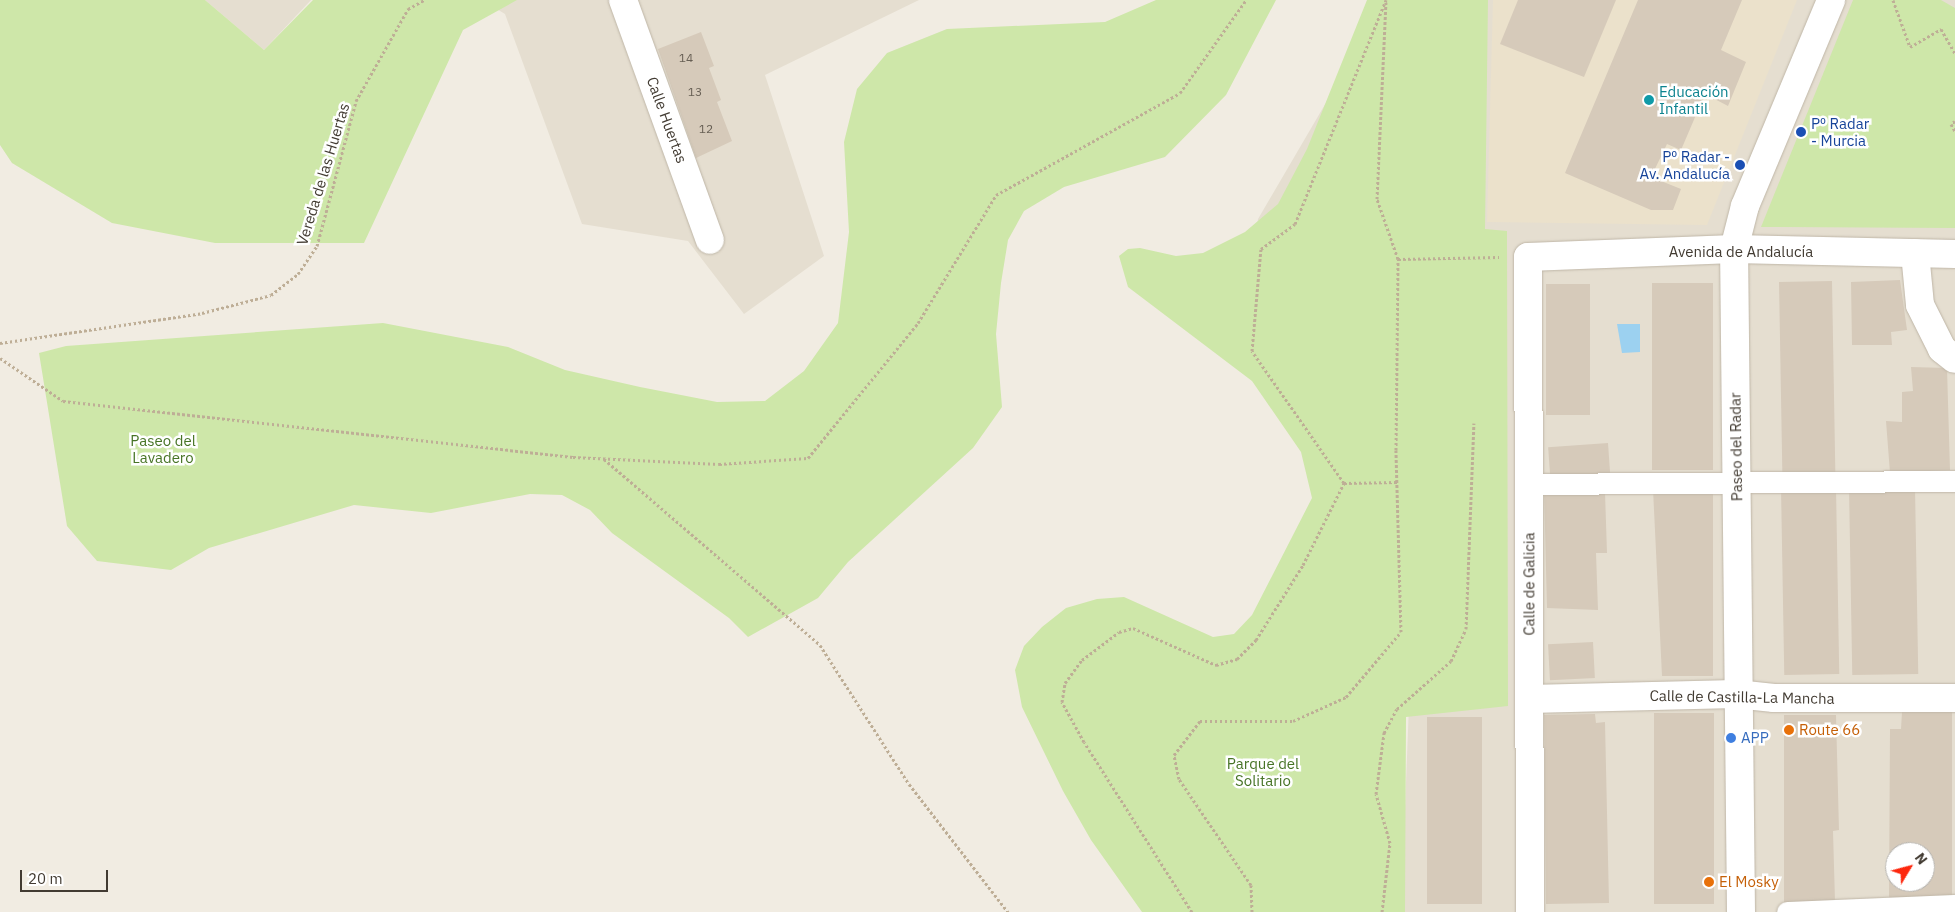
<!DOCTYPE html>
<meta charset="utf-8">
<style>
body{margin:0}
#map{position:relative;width:1955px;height:912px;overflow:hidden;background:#f1ece2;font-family:"IBM Plex Sans",sans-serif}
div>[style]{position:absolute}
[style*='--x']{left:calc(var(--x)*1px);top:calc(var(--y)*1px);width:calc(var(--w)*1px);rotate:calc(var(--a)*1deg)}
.residential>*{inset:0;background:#e5ded0}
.education>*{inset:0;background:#ebe1cb}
.green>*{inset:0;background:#cee7a9}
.water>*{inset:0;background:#9cd1f0}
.building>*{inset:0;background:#d6caba;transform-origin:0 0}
.path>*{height:3px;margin-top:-1.5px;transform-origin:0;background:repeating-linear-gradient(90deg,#beae96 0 2.5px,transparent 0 5px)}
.roads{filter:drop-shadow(0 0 1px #bfb6a7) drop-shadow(0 0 1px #bfb6a7)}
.pedestrian>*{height:21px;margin:-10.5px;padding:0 10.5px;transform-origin:10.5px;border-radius:10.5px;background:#fff}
.minor>*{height:28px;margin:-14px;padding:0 14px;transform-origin:14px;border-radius:14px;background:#fff}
.tertiary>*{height:28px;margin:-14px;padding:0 14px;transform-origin:14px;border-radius:14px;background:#fff}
.dots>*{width:14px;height:14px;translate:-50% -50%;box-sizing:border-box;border:2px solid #fff;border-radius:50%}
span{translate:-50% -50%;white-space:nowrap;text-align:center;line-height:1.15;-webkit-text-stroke:5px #fff;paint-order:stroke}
.number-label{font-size:12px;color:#675f54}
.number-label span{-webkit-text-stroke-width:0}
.culture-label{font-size:15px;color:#0d838f}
.left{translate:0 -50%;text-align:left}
.street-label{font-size:15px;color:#423b32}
.transit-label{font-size:15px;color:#164399}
.right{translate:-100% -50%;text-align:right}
.park-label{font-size:15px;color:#477426}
.food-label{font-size:15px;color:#c56008}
.shop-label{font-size:15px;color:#366cbe}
.north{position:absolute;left:1885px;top:842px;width:50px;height:50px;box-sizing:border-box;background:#fff;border:1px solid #b3b1ad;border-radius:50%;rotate:53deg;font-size:14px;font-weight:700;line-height:20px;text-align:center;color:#423b32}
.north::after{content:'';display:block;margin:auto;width:18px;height:22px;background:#fd270d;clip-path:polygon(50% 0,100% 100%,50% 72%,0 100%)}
.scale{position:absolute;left:20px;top:870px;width:88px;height:22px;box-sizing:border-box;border:2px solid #423b32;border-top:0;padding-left:6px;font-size:15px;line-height:18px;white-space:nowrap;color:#423b32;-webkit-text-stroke:4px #fff;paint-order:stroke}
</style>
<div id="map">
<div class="residential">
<i style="clip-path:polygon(205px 0,311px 0,264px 50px)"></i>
<i style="clip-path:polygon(482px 0,919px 0,765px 75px,824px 256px,744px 314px,688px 241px,582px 224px,505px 14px)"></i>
<i style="clip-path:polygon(evenodd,1386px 0,1955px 0,1955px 912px,1401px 912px,1409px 705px,1354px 510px,1239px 345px,1258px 219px,1386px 0,1895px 852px,1925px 852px,1925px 882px,1895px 882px,1895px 852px)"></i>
</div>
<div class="education">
<i style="clip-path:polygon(1493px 0,1797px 0,1707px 225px,1487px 222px)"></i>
</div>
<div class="green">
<i style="clip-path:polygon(0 0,205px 0,264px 50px,313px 0,517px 0,463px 30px,364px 243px,215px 243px,112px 223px,12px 163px,0 145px)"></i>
<i style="clip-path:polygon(1156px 0,1276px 0,1226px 95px,1165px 157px,1064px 187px,1024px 211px,1008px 240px,1001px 283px,996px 334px,1002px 407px,973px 448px,848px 562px,818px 598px,748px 637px,729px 618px,612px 533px,590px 510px,562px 495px,530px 494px,431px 513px,354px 505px,209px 548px,171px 570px,97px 561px,67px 526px,39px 353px,66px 346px,383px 323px,508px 347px,565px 370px,640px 387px,717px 402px,765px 401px,804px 371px,838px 323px,849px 232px,844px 142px,857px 89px,887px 53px,947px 29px,1105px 22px)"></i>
<i style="clip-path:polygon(1367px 0,1488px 0,1485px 229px,1507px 231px,1508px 706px,1406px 717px,1405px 912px,1142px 912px,1091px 840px,1063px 791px,1022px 707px,1015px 670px,1024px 646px,1042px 627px,1066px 608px,1097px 599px,1124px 597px,1213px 637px,1234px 634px,1252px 615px,1312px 498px,1301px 452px,1252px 381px,1128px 287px,1119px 256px,1128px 249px,1140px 248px,1176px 256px,1203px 253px,1245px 232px,1278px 204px,1307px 149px)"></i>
<i style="clip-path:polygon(1853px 0,1941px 0,1955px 8px,1955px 228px,1761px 227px)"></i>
</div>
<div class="water">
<i style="clip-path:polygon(1617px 324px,1640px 324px,1640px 352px,1622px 353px)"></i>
</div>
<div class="building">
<i style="clip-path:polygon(1518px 0,1616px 0,1584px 77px,1500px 44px)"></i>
<i style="clip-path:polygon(1638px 0,1742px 0,1721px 50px,1746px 62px,1728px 106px,1705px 94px,1681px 150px,1667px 144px,1651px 177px,1681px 189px,1673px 210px,1651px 210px,1565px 173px)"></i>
<i style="clip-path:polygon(701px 32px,714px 66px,709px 68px,721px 100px,717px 102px,732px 141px,696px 158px,658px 49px)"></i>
<i style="clip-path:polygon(1900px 280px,1907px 330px,1891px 332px,1892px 345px,1852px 345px,1851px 282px)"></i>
<i style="left:1832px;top:281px;width:191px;height:53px;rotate:89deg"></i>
<i style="left:1713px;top:283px;width:187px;height:61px;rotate:90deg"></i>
<i style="left:1546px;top:284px;width:44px;height:131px"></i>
<i style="clip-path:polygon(1911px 367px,1947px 368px,1950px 470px,1890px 473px,1886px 421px,1902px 422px,1902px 392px,1913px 391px)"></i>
<i style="left:1608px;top:443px;width:31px;height:60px;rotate:86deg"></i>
<i style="left:1836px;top:487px;width:187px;height:55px;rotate:89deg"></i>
<i style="left:1915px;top:487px;width:187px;height:66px;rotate:89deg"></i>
<i style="clip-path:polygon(1544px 489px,1605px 492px,1607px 553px,1596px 553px,1598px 610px,1547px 608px)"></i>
<i style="clip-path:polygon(1653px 489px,1713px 490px,1713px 676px,1662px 676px)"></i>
<i style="left:1593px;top:642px;width:36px;height:45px;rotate:87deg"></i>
<i style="clip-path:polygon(evenodd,1902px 712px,1952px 712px,1952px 897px,1889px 901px,1890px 729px,1901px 729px,1902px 712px,1895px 852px,1925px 852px,1925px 882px,1895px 882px,1895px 852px)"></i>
<i style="left:1714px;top:713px;width:191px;height:60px;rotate:90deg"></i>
<i style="clip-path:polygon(1595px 714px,1596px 723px,1605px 722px,1609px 903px,1546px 904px,1544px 715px)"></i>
<i style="clip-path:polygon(1784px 715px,1836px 715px,1839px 830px,1833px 831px,1835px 901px,1784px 903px)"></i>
<i style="left:1427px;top:717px;width:55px;height:187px"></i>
</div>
<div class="path">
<i style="--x:1893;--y:0;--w:50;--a:70.1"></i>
<i style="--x:1910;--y:47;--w:36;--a:-30"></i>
<i style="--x:1941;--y:29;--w:28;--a:60"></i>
<i style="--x:1955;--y:121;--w:5;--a:143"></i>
<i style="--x:1951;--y:124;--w:8;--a:60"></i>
<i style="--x:1398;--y:259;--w:101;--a:-1.1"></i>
<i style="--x:0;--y:343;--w:204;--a:-8.4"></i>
<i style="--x:202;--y:313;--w:71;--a:-14.6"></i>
<i style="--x:271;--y:295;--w:34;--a:-38"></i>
<i style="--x:298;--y:274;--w:34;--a:-56"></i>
<i style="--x:317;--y:246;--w:150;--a:-74.9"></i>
<i style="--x:356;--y:101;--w:106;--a:-60.5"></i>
<i style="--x:408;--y:9;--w:18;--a:-29"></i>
<i style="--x:0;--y:358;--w:76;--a:34.3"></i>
<i style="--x:63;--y:401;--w:513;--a:6.27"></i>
<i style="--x:573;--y:457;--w:146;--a:2.7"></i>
<i style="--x:719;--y:464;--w:89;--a:-3.9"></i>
<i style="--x:808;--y:458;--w:174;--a:-50.8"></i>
<i style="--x:918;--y:323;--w:150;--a:-58.6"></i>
<i style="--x:996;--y:195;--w:210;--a:-29"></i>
<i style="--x:1180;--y:93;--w:114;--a:-54.6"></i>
<i style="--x:604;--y:459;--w:285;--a:40.7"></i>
<i style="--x:820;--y:645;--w:165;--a:57.4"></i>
<i style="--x:909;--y:784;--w:162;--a:52.3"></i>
<i style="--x:1344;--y:483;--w:53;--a:-1.1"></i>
<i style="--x:1192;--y:912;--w:201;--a:-122.4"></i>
<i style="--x:1084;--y:742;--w:46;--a:-118.8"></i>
<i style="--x:1062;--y:702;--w:19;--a:-81"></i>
<i style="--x:1065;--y:683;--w:29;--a:-54"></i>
<i style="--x:1082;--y:660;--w:46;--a:-37.1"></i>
<i style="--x:1119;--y:632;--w:15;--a:-16"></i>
<i style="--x:1133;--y:628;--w:91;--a:24"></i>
<i style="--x:1216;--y:665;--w:22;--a:-16"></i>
<i style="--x:1237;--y:659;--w:27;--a:-45"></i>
<i style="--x:1256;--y:640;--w:89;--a:-57.9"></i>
<i style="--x:1303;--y:565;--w:92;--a:-63.4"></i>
<i style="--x:1344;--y:483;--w:161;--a:-124.9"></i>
<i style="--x:1252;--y:351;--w:102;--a:-85"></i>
<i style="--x:1261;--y:249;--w:42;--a:-36.3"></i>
<i style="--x:1295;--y:224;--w:242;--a:-67.9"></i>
<i style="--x:1252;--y:912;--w:27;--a:-92"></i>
<i style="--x:1251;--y:885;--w:128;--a:-124.2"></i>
<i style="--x:1179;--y:779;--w:25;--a:-102"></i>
<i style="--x:1174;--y:755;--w:43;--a:-52.6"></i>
<i style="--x:1200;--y:721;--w:93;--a:0"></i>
<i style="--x:1293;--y:721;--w:58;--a:-24.4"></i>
<i style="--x:1346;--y:697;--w:85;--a:-49.8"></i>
<i style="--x:1401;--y:632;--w:182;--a:-91.6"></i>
<i style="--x:1396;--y:450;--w:191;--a:-89.4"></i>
<i style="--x:1398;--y:259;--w:64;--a:-109.3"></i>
<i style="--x:1377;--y:199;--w:197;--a:-87.4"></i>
<i style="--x:1382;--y:912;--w:69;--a:-83.4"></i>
<i style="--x:1390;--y:843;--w:51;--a:-105.9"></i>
<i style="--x:1376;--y:794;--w:62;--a:-82.5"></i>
<i style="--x:1384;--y:733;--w:27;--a:-62"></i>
<i style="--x:1397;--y:709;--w:72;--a:-41.6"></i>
<i style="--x:1451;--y:661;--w:35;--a:-65"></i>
<i style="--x:1466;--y:629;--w:206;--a:-87.8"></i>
</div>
<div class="roads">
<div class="pedestrian">
<i style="--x:1528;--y:484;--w:427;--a:-0.4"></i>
<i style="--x:1787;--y:912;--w:168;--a:-2.4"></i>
</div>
<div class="minor">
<i style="--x:623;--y:0;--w:255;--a:70.1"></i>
<i style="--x:1915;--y:253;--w:52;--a:84.5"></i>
<i style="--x:1920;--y:305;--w:49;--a:63.4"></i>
<i style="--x:1942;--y:349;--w:16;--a:38"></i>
<i style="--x:1529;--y:699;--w:207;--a:-1.4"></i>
<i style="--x:1736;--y:694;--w:38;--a:6"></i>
<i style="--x:1774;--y:698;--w:181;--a:0"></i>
<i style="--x:1530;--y:912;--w:655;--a:-90.17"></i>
<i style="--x:1528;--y:257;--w:206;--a:-2.2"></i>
<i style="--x:1734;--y:249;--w:221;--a:1.3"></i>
</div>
<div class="tertiary">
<i style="--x:1741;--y:912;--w:663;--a:-90.6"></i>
<i style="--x:1734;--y:249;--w:44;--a:-75.7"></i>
<i style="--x:1745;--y:206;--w:223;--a:-67.3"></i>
</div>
</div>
<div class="dots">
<i style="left:1649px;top:100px;background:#0f9aa8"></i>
<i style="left:1801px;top:132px;background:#1a4fb4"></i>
<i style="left:1740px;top:165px;background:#1a4fb4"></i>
<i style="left:1789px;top:730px;background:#e8710a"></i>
<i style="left:1731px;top:738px;background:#3f7fe0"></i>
<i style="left:1709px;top:882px;background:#e8710a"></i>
</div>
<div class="number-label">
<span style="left:686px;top:58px">14</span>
<span style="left:695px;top:92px">13</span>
<span style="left:706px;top:129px">12</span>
</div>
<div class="culture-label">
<span class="left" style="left:1659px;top:100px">Educación<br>Infantil</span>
</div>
<div class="street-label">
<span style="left:667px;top:120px;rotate:70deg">Calle Huertas</span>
<span style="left:323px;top:174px;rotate:-73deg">Vereda de las Huertas</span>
<span style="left:1741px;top:252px">Avenida de Andalucía</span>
<span style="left:1736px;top:447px;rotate:-91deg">Paseo del Radar</span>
<span style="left:1529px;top:584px;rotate:-90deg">Calle de Galicia</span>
<span style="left:1742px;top:697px;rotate:1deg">Calle de Castilla-La Mancha</span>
</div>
<div class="transit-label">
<span class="left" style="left:1811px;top:132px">Pº Radar<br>- Murcia</span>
<span class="right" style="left:1730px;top:165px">Pº Radar -<br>Av. Andalucía</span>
</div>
<div class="park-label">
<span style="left:163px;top:449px">Paseo del<br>Lavadero</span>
<span style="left:1263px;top:772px">Parque del<br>Solitario</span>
</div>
<div class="food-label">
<span class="left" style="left:1799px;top:730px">Route 66</span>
<span class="left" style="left:1719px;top:882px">El Mosky</span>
</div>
<div class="shop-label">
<span class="left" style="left:1741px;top:738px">APP</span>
</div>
<div class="north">N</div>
<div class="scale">20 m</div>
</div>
